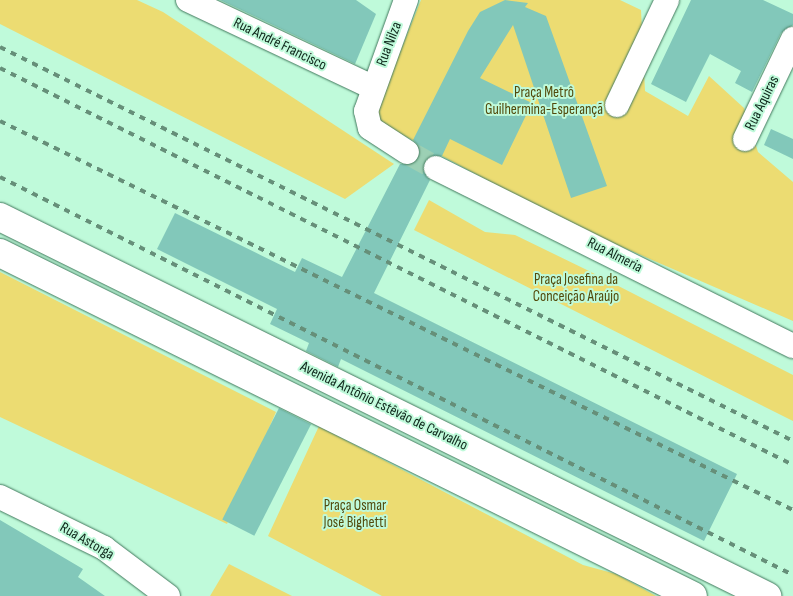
<!DOCTYPE html>
<meta charset="utf-8">
<style>
body{margin:0}
#map{position:relative;width:793px;height:596px;overflow:hidden;background:#bffada;font-family:"Sofia Sans Condensed",sans-serif}
div>[style]{position:absolute}
[style*='--x']{left:calc(var(--x)*1px);top:calc(var(--y)*1px);width:calc(var(--w)*1px);rotate:calc(var(--a)*1deg)}
.green>*{inset:0;background:#ecdc72}
.building>*{inset:0;background:#82c8ba;transform-origin:0 0}
.minor-tunnel>*{height:24px;margin-top:-12px;transform-origin:0;background:repeating-linear-gradient(90deg,#9cd0b4 0 24px,transparent 0 36px)}
.roads{filter:drop-shadow(0 0 1px #41785c) drop-shadow(0 0 1px #41785c)}
.minor>*{height:24px;margin:-12px;padding:0 12px;transform-origin:12px;border-radius:12px;background:#fff}
.highway>*{height:28px;margin:-14px;padding:0 14px;transform-origin:14px;border-radius:14px;background:#fff}
.rail>*{height:4px;margin-top:-2px;transform-origin:0;background:repeating-linear-gradient(90deg,#668f79 0 6px,transparent 0 12px)}
span{translate:-50% -50%;white-space:nowrap;text-align:center;line-height:1.15;-webkit-text-stroke:4px #bffada;paint-order:stroke}
.street-label{font-size:15px;color:#0e261a}
.park-label{font-size:15px;color:#52490b}
</style>
<div id="map">
<div class="green">
<i style="clip-path:polygon(0 0,137px 0,163px 12px,394px 164px,345px 199px,0 24px)"></i>
<i style="clip-path:polygon(421px 0,620px 0,641px 10px,645px 91px,688px 116px,709px 76px,744px 108px,758px 152px,793px 182px,793px 321px,569px 224px,373px 119px)"></i>
<i style="clip-path:polygon(429px 200px,485px 232px,515px 235px,587px 270px,793px 375px,793px 421px,414px 230px)"></i>
<i style="clip-path:polygon(0 272px,276px 412px,227px 524px,0 417px)"></i>
<i style="clip-path:polygon(319px 426px,583px 565px,616px 574px,656px 596px,382px 596px,268px 536px)"></i>
<i style="clip-path:polygon(229px 564px,292px 596px,210px 596px)"></i>
</div>
<div class="building">
<i style="clip-path:polygon(220px 0,356px 0,376px 14px,355px 64px)"></i>
<i style="clip-path:polygon(505px 0,528px 3px,525px 7px,546px 16px,607px 186px,571px 198px,513px 25px,480px 78px,532px 103px,502px 165px,450px 139px,442px 156px,428px 157px,422px 169px,430px 180px,374px 293px,737px 474px,704px 541px,341px 359px,338px 367px,306px 351px,309px 343px,270px 324px,277px 309px,157px 249px,175px 213px,295px 272px,302px 258px,342px 277px,400px 164px,413px 164px,419px 159px,419px 146px,413px 140px,468px 31px,480px 12px)"></i>
<i style="clip-path:polygon(691px 0,763px 0,793px 14px,793px 25px,781px 33px,752px 92px,735px 83px,741px 71px,710px 54px,686px 102px,651px 84px)"></i>
<i style="clip-path:polygon(771px 129px,793px 139px,793px 159px,764px 145px)"></i>
<i style="left:279px;top:408px;width:36px;height:125px;rotate:27deg"></i>
<i style="clip-path:polygon(0 520px,83px 569px,78px 577px,105px 596px,0 596px)"></i>
</div>
<div class="minor-tunnel">
<i style="--x:407;--y:152;--w:33;--a:29"></i>
</div>
<div class="roads">
<div class="minor">
<i style="--x:188;--y:0;--w:204;--a:25.3"></i>
<i style="--x:406;--y:0;--w:118;--a:109.8"></i>
<i style="--x:366;--y:111;--w:17;--a:77"></i>
<i style="--x:370;--y:128;--w:44;--a:33"></i>
<i style="--x:617;--y:105;--w:116;--a:-64.5"></i>
<i style="--x:745;--y:139;--w:111;--a:-64.4"></i>
<i style="--x:436;--y:168;--w:399;--a:26.5"></i>
<i style="--x:0;--y:497;--w:116;--a:26.1"></i>
<i style="--x:104;--y:548;--w:80;--a:36.9"></i>
</div>
<div class="highway">
<i style="--x:0;--y:217;--w:856;--a:26.3"></i>
<i style="--x:0;--y:253;--w:773;--a:26.33"></i>
</div>
</div>
<div class="rail">
<i style="--x:0;--y:47;--w:885;--a:26.42"></i>
<i style="--x:0;--y:68;--w:887;--a:26.59"></i>
<i style="--x:0;--y:121;--w:883;--a:26.13"></i>
<i style="--x:0;--y:177;--w:887;--a:26.65"></i>
</div>
<div class="street-label">
<span style="left:280px;top:44px;rotate:26deg">Rua André Francisco</span>
<span style="left:389px;top:44px;rotate:-69deg">Rua Nilza</span>
<span style="left:762px;top:103px;rotate:-64deg">Rua Aquiras</span>
<span style="left:615px;top:255px;rotate:27deg">Rua Almeria</span>
<span style="left:384px;top:406px;rotate:26deg">Avenida Antônio Estêvão de Carvalho</span>
<span style="left:87px;top:541px;rotate:30deg">Rua Astorga</span>
</div>
<div class="park-label">
<span style="left:544px;top:101px">Praça Metrô<br>Guilhermina-Esperançã</span>
<span style="left:576px;top:288px">Praça Josefina da<br>Conceição Araújo</span>
<span style="left:355px;top:514px">Praça Osmar<br>José Bighetti</span>
</div>
</div>
